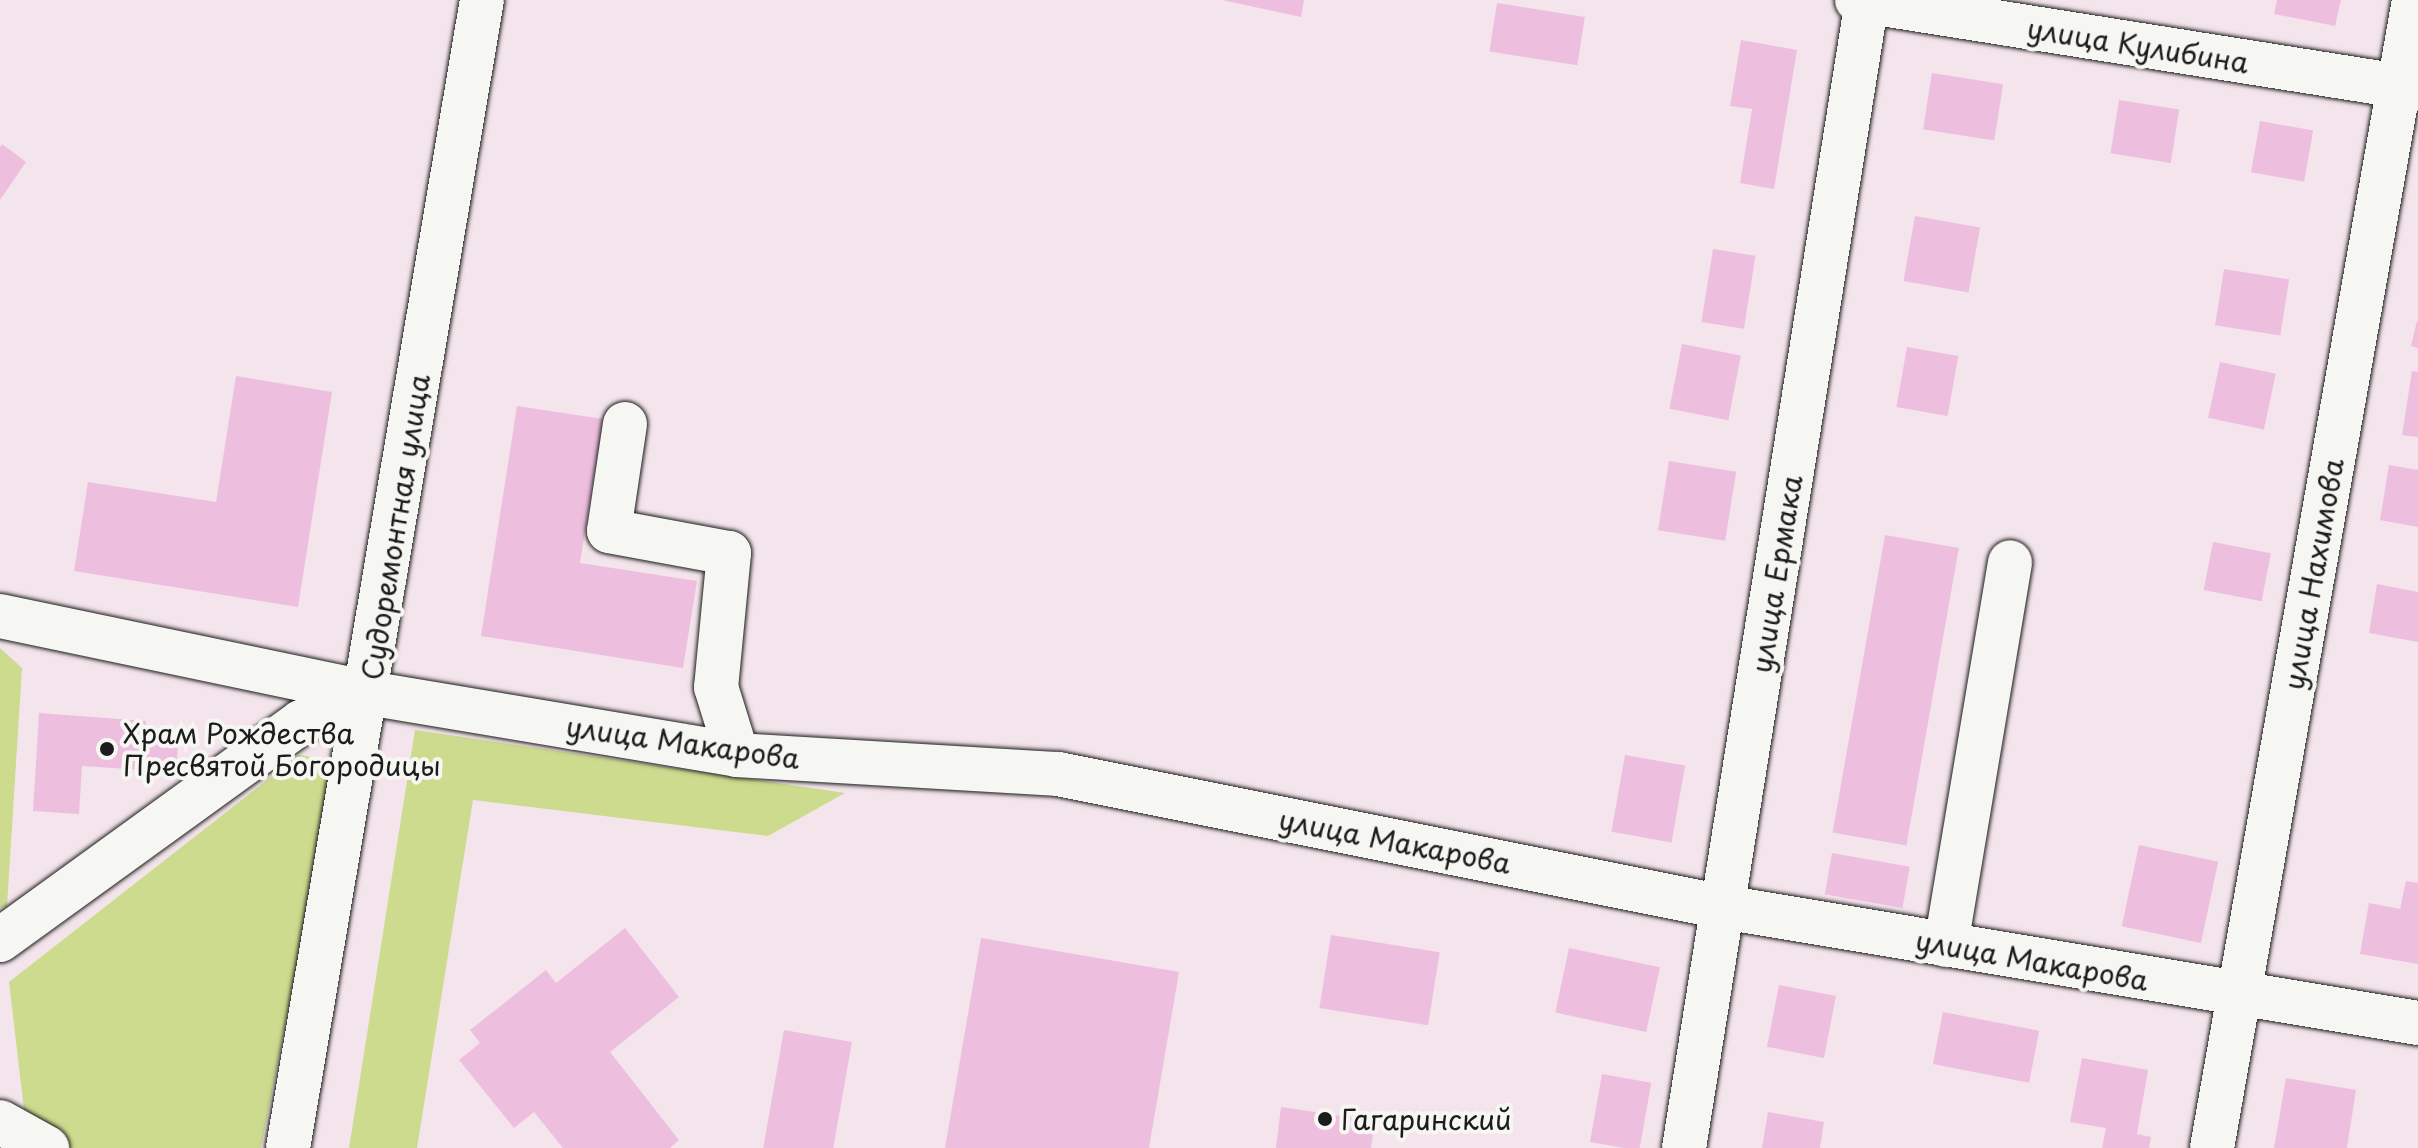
<!DOCTYPE html>
<meta charset="utf-8">
<style>
body{margin:0}
#map{position:relative;width:2418px;height:1148px;overflow:hidden;background:#f4e5ec;font-family:"Playpen Sans",sans-serif}
div>[style]{position:absolute}
[style*='--x']{left:calc(var(--x)*1px);top:calc(var(--y)*1px);width:calc(var(--w)*1px);rotate:calc(var(--a)*1deg)}
.green>*{inset:0;background:#cddb8f}
.building>*{inset:0;background:#eebedf;transform-origin:0 0}
.roads{filter:drop-shadow(0 0 2px #1c1c1c) drop-shadow(0 0 2px #1c1c1c)}
.minor>*{height:44px;margin:-22px;padding:0 22px;transform-origin:22px;border-radius:22px;background:#f6f6f2}
.dots>*{width:22px;height:22px;translate:-50% -50%;box-sizing:border-box;border:4px solid #f6f6f2;border-radius:50%}
span{translate:-50% -50%;white-space:nowrap;text-align:center;line-height:1.15;-webkit-text-stroke:8px #f6f6f2;paint-order:stroke}
.street-label{font-size:28px;color:#1c1c1c}
.poi-label{font-size:28px;color:#1c1c1c}
.left{translate:0 -50%;text-align:left}
</style>
<div id="map">
<div class="green">
<i style="clip-path:polygon(0 648px,22px 668px,7px 906px,0 908px)"></i>
<i style="clip-path:polygon(415px 730px,845px 793px,768px 836px,473px 800px,417px 1148px,349px 1148px)"></i>
<i style="clip-path:polygon(299px 755px,337px 761px,261px 1148px,0 1148px,0 1130px,24px 1110px,9px 982px)"></i>
</div>
<div class="building">
<i style="clip-path:polygon(1222px 0,1304px 0,1301px 17px)"></i>
<i style="clip-path:polygon(2277px 0,2341px 0,2335px 26px,2274px 14px)"></i>
<i style="left:1497px;top:3px;width:89px;height:49px;rotate:9deg"></i>
<i style="clip-path:polygon(1741px 40px,1797px 50px,1774px 189px,1740px 183px,1752px 109px,1730px 106px)"></i>
<i style="left:1932px;top:73px;width:72px;height:57px;rotate:9deg"></i>
<i style="left:2119px;top:100px;width:61px;height:54px;rotate:9deg"></i>
<i style="left:2260px;top:121px;width:54px;height:52px;rotate:10deg"></i>
<i style="clip-path:polygon(2px 144px,26px 162px,0 200px,0 147px)"></i>
<i style="left:1915px;top:216px;width:66px;height:66px;rotate:10deg"></i>
<i style="left:1713px;top:249px;width:43px;height:74px;rotate:9deg"></i>
<i style="left:2224px;top:269px;width:66px;height:57px;rotate:9deg"></i>
<i style="clip-path:polygon(2417px 321px,2418px 321px,2418px 348px,2411px 346px)"></i>
<i style="left:1682px;top:344px;width:60px;height:66px;rotate:11deg"></i>
<i style="left:1907px;top:347px;width:52px;height:61px;rotate:10deg"></i>
<i style="left:2220px;top:362px;width:57px;height:57px;rotate:12deg"></i>
<i style="clip-path:polygon(2412px 371px,2418px 372px,2418px 437px,2402px 435px)"></i>
<i style="clip-path:polygon(236px 376px,332px 392px,298px 607px,74px 571px,88px 482px,216px 502px)"></i>
<i style="clip-path:polygon(517px 406px,603px 419px,580px 563px,697px 581px,683px 668px,481px 636px)"></i>
<i style="left:1669px;top:461px;width:68px;height:70px;rotate:9deg"></i>
<i style="clip-path:polygon(2389px 465px,2418px 470px,2418px 527px,2380px 520px)"></i>
<i style="left:1885px;top:535px;width:75px;height:302px;rotate:10deg"></i>
<i style="left:2213px;top:542px;width:59px;height:49px;rotate:11deg"></i>
<i style="clip-path:polygon(2377px 584px,2418px 592px,2418px 642px,2369px 633px)"></i>
<i style="clip-path:polygon(39px 713px,146px 721px,145px 730px,179px 732px,176px 772px,82px 766px,79px 814px,33px 811px)"></i>
<i style="left:1625px;top:755px;width:61px;height:78px;rotate:10deg"></i>
<i style="left:2139px;top:845px;width:81px;height:83px;rotate:12deg"></i>
<i style="left:1832px;top:853px;width:79px;height:42px;rotate:10deg"></i>
<i style="clip-path:polygon(2406px 881px,2418px 883px,2418px 964px,2360px 954px,2369px 903px,2400px 909px)"></i>
<i style="clip-path:polygon(625px 928px,679px 997px,610px 1052px,679px 1140px,670px 1148px,563px 1148px,534px 1112px,514px 1128px,459px 1060px,480px 1043px,470px 1030px,546px 970px,556px 983px)"></i>
<i style="left:1331px;top:935px;width:110px;height:74px;rotate:9deg"></i>
<i style="clip-path:polygon(981px 938px,1179px 972px,1149px 1148px,945px 1148px)"></i>
<i style="left:1569px;top:948px;width:93px;height:66px;rotate:12deg"></i>
<i style="left:1779px;top:985px;width:58px;height:63px;rotate:11deg"></i>
<i style="left:1943px;top:1012px;width:98px;height:53px;rotate:11deg"></i>
<i style="left:784px;top:1030px;width:69px;height:120px;rotate:10deg"></i>
<i style="clip-path:polygon(2082px 1058px,2148px 1070px,2137px 1134px,2151px 1137px,2149px 1148px,2102px 1148px,2106px 1128px,2070px 1122px)"></i>
<i style="left:1602px;top:1074px;width:50px;height:69px;rotate:10deg"></i>
<i style="clip-path:polygon(2286px 1078px,2356px 1090px,2347px 1148px,2274px 1148px)"></i>
<i style="clip-path:polygon(1281px 1107px,1375px 1121px,1371px 1148px,1276px 1148px)"></i>
<i style="clip-path:polygon(1768px 1112px,1824px 1122px,1820px 1148px,1762px 1148px)"></i>
</div>
<div class="roads">
<div class="minor">
<i style="--x:1857;--y:0;--w:568;--a:9.01"></i>
<i style="--x:625;--y:424;--w:108;--a:98.5"></i>
<i style="--x:609;--y:531;--w:122;--a:10.4"></i>
<i style="--x:729;--y:553;--w:135;--a:95.5"></i>
<i style="--x:716;--y:687;--w:71;--a:72.8"></i>
<i style="--x:0;--y:616;--w:376;--a:11.8"></i>
<i style="--x:368;--y:693;--w:374;--a:9.5"></i>
<i style="--x:737;--y:755;--w:322;--a:3.4"></i>
<i style="--x:1058;--y:774;--w:678;--a:11.31"></i>
<i style="--x:1723;--y:907;--w:705;--a:9.48"></i>
<i style="--x:0;--y:940;--w:372;--a:-35.9"></i>
<i style="--x:301;--y:722;--w:73;--a:-23.4"></i>
<i style="--x:1946;--y:945;--w:388;--a:-80.5"></i>
<i style="--x:0;--y:1122;--w:54;--a:29"></i>
<i style="--x:288;--y:1148;--w:1164;--a:-80.41"></i>
<i style="--x:1684;--y:1148;--w:1162;--a:-80.94"></i>
<i style="--x:2212;--y:1148;--w:1166;--a:-80.02"></i>
</div>
</div>
<div class="dots">
<i style="left:107px;top:749px;background:#1c1c1c"></i>
<i style="left:1325px;top:1119px;background:#1c1c1c"></i>
</div>
<div class="street-label">
<span style="left:2138px;top:45px;rotate:9deg">улица Кулибина</span>
<span style="left:395px;top:527px;rotate:-81deg">Судоремонтная улица</span>
<span style="left:1776px;top:574px;rotate:-81deg">улица Ермака</span>
<span style="left:2313px;top:574px;rotate:-80deg">улица Нахимова</span>
<span style="left:683px;top:742px;rotate:8deg">улица Макарова</span>
<span style="left:1395px;top:841px;rotate:11deg">улица Макарова</span>
<span style="left:2032px;top:960px;rotate:10deg">улица Макарова</span>
</div>
<div class="poi-label">
<span class="left" style="left:123px;top:749px">Храм Рождества<br>Пресвятой Богородицы</span>
<span class="left" style="left:1341px;top:1119px">Гагаринский</span>
</div>
</div>
